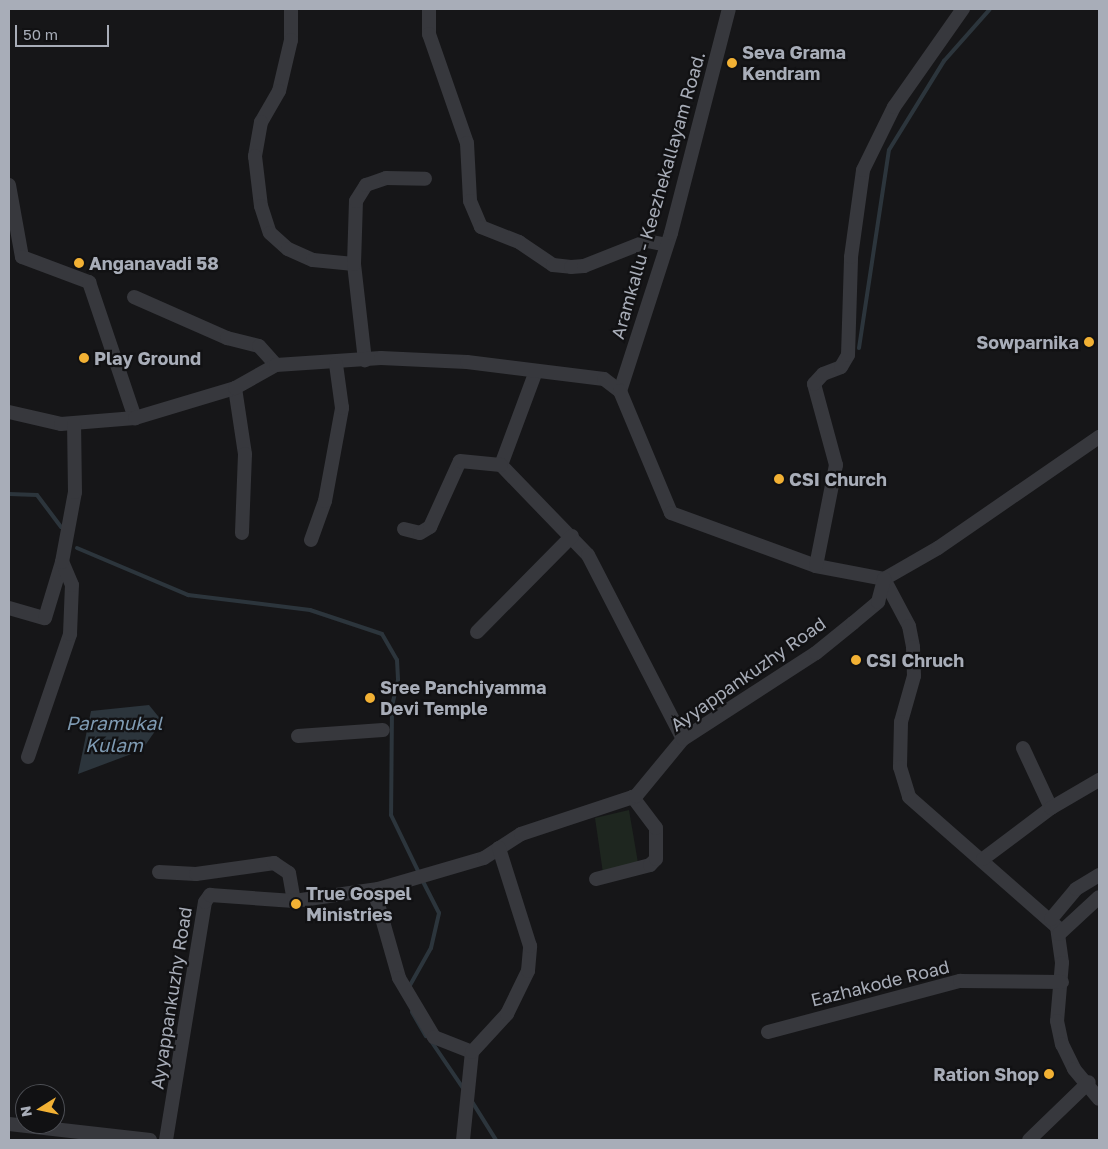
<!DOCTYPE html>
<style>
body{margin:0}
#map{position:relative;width:1108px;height:1149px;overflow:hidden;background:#161618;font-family:"Golos Text",sans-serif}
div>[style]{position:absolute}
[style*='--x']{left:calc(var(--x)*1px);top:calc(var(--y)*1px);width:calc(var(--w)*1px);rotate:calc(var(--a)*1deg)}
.green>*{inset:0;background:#1e261f}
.water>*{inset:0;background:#2c353c}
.stream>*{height:4px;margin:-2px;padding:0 2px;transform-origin:2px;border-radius:2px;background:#2c353c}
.minor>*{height:14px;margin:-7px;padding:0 7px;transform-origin:7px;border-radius:7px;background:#37383d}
.dots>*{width:14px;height:14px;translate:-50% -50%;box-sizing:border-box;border:2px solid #111113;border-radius:50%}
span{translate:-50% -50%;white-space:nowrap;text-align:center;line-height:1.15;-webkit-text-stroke:4.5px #111113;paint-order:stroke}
.poi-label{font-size:18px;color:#a8adb8;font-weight:700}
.left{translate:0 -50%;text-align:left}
.right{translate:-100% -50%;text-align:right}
.street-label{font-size:18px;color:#a8adb8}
.water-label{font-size:19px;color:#7f9bb3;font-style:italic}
.frame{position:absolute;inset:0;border:10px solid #a8adb8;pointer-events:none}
.north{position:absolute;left:15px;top:1084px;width:50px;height:50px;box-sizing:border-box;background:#111113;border:1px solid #4d4f55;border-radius:50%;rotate:260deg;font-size:14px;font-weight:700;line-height:20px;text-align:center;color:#a8adb8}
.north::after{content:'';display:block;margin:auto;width:18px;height:22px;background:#f2b134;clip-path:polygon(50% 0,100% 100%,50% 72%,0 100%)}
.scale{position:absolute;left:15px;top:25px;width:94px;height:22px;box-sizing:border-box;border:2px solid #a8adb8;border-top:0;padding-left:6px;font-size:15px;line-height:18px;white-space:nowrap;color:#a8adb8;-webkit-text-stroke:4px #111113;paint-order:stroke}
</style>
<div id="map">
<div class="green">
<i style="clip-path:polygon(629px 810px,638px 863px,603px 873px,595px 818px)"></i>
</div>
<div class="water">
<i style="clip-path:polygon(149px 705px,162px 721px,142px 750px,78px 774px,91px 711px)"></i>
</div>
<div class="stream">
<i style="--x:859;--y:348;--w:200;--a:-81.4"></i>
<i style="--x:889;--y:150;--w:105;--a:-58.3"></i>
<i style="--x:944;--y:61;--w:69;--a:-48.5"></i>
<i style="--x:9;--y:494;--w:28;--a:2"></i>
<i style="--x:37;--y:495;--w:40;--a:53"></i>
<i style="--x:77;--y:548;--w:121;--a:22.9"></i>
<i style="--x:188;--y:595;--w:123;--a:7"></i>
<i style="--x:310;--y:610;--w:76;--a:18.4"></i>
<i style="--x:382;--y:634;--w:30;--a:60"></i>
<i style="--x:397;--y:660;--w:20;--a:87"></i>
<i style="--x:398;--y:680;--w:28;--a:103"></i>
<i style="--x:392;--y:707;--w:108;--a:90.5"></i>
<i style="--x:391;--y:815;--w:64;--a:64.2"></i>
<i style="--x:409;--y:987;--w:45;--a:-60.6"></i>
<i style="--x:431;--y:948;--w:36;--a:-77"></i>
<i style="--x:439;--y:913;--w:37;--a:-117"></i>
<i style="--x:412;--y:1012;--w:28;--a:60"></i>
<i style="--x:431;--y:1041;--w:57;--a:55.8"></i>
<i style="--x:471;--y:1100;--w:47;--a:58"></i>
</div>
<div class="minor">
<i style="--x:291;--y:9;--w:31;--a:90"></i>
<i style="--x:291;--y:40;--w:52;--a:103.2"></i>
<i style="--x:279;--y:91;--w:36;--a:120"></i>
<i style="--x:261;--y:122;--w:35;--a:100"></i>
<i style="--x:255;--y:156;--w:50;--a:83.2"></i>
<i style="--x:261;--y:206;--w:28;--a:72"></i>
<i style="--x:270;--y:233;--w:24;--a:42"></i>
<i style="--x:288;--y:249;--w:27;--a:24"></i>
<i style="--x:313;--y:260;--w:41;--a:5.6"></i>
<i style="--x:354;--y:264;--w:97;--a:83.5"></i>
<i style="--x:429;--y:9;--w:25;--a:90"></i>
<i style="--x:429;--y:34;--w:115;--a:70.8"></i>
<i style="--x:467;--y:143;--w:58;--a:87"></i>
<i style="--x:470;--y:201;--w:28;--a:67"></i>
<i style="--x:481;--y:227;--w:41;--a:21.5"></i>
<i style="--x:519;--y:242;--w:41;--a:34.1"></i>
<i style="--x:553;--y:265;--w:18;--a:6"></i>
<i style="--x:571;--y:267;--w:13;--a:-4"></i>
<i style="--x:584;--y:266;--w:68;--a:-21.6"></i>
<i style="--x:647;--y:241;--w:20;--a:11"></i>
<i style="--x:9;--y:185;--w:73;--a:79.8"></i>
<i style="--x:22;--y:257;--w:72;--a:20.5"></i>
<i style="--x:89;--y:282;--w:144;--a:71.3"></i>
<i style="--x:354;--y:264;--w:63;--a:-88.2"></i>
<i style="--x:356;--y:201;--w:19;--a:-58"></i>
<i style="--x:366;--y:185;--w:21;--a:-19"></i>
<i style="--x:386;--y:178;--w:39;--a:1"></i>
<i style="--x:134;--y:297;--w:102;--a:23.8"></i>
<i style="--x:227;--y:338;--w:33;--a:14"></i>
<i style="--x:259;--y:346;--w:25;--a:48"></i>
<i style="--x:536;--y:371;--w:100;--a:110.4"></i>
<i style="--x:501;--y:465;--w:125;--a:46"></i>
<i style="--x:588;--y:555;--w:207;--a:62.7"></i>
<i style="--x:235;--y:388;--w:67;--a:81.4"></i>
<i style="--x:245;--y:454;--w:79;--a:92.2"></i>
<i style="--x:620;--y:391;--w:166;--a:-72.1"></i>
<i style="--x:671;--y:233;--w:231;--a:-75.5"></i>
<i style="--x:9;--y:412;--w:53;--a:13"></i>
<i style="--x:61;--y:424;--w:74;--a:-4.6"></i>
<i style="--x:135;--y:418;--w:104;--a:-16.7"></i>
<i style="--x:235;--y:388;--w:47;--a:-29.3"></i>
<i style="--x:276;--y:365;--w:105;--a:-3.8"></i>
<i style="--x:381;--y:358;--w:86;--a:2.7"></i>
<i style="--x:467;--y:362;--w:138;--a:7.1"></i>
<i style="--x:604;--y:379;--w:20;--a:37"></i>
<i style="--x:620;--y:391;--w:132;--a:67.3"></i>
<i style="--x:671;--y:513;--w:154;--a:20.1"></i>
<i style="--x:816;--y:566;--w:69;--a:10.8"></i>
<i style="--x:404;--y:529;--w:16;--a:14"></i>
<i style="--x:420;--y:533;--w:12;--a:-31"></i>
<i style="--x:430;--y:527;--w:72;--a:-65.6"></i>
<i style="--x:460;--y:461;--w:41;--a:5.6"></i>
<i style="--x:311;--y:540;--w:41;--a:-70.3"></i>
<i style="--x:325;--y:501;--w:95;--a:-79.6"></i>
<i style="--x:342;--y:408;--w:44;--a:-97.8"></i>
<i style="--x:816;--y:566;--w:103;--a:-78.8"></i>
<i style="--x:836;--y:465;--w:84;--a:-105.2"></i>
<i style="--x:814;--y:384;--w:13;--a:-48"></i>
<i style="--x:823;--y:374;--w:19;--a:-21"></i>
<i style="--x:841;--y:367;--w:14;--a:-60"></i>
<i style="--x:848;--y:355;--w:98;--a:-88.2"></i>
<i style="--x:851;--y:257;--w:88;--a:-82.1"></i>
<i style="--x:863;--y:170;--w:70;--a:-63.8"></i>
<i style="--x:894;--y:107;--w:120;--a:-54.9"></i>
<i style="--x:884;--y:579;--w:53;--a:62"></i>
<i style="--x:909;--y:626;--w:21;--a:79"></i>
<i style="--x:913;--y:647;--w:29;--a:88"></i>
<i style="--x:914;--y:676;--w:48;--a:105.8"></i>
<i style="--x:901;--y:722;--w:45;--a:91.3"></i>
<i style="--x:900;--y:767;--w:31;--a:73"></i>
<i style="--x:909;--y:797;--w:197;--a:41.3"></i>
<i style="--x:1057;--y:927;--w:36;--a:82"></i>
<i style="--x:1062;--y:963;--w:58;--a:94.9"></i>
<i style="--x:1057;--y:1021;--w:24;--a:78"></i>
<i style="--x:1062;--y:1044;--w:28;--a:64"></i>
<i style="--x:1074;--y:1069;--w:39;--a:50"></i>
<i style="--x:884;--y:579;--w:62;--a:-29.9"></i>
<i style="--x:938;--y:548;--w:196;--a:-34.6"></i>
<i style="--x:9;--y:608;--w:37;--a:16"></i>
<i style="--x:45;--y:618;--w:59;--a:-73.1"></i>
<i style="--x:477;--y:632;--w:135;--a:-45.3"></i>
<i style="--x:298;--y:736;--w:85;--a:-4"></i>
<i style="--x:1023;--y:748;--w:66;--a:65"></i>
<i style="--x:28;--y:757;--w:130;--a:-71.1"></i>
<i style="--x:70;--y:634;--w:49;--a:-87.7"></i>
<i style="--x:72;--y:585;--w:25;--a:-113"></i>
<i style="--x:62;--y:562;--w:71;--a:-79.5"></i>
<i style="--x:75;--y:492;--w:68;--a:-90.8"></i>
<i style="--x:983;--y:859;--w:85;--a:-36.9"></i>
<i style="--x:1051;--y:808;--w:56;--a:-30.3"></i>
<i style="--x:159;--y:872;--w:37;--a:3"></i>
<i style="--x:196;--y:874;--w:79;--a:-8"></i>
<i style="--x:274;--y:863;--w:18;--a:34"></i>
<i style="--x:289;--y:873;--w:28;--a:80"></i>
<i style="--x:596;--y:879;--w:56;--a:-14.5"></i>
<i style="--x:650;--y:865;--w:8;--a:-45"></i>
<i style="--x:656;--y:859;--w:31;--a:-90"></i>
<i style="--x:656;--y:828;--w:39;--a:-127"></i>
<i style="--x:374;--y:890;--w:91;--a:74.1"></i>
<i style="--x:399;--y:978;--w:69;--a:59.3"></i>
<i style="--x:434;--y:1037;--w:41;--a:21.5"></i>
<i style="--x:1051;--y:919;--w:39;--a:-50"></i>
<i style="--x:1076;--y:889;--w:27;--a:-31"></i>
<i style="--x:1059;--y:934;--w:54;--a:-42.8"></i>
<i style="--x:768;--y:1032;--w:199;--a:-14.9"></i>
<i style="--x:960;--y:981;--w:102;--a:0.6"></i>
<i style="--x:9;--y:1124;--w:142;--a:6.5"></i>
<i style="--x:166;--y:1140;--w:241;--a:-80.7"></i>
<i style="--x:205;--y:902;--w:9;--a:-54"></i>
<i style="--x:210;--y:895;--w:84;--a:4.1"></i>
<i style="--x:294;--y:901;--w:85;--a:-8.1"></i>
<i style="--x:378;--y:889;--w:110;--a:-16.3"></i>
<i style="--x:484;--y:858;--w:44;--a:-33"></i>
<i style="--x:521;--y:834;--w:121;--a:-18.3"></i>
<i style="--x:636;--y:796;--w:74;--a:-50.5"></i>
<i style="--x:683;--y:739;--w:158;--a:-32.9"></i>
<i style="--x:816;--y:653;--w:48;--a:-39"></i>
<i style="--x:853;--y:623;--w:33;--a:-40"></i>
<i style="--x:878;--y:602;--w:24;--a:-75"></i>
<i style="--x:463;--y:1140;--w:88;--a:-84.2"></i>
<i style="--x:472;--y:1052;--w:52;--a:-47.4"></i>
<i style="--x:507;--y:1014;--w:48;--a:-64"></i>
<i style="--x:528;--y:971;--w:25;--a:-85"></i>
<i style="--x:530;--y:946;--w:103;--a:-107.6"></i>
<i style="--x:1029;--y:1140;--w:83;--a:-44"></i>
</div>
<div class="dots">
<i style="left:732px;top:63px;background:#f2b134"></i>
<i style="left:79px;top:263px;background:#f2b134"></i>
<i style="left:1089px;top:342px;background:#f2b134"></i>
<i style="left:84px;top:358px;background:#f2b134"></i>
<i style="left:779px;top:479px;background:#f2b134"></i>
<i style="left:856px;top:660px;background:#f2b134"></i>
<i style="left:370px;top:698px;background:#f2b134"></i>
<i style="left:296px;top:904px;background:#f2b134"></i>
<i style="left:1049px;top:1074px;background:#f2b134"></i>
</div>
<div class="poi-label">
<span class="left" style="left:742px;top:63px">Seva Grama<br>Kendram</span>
<span class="left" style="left:89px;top:263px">Anganavadi 58</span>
<span class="right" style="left:1079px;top:342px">Sowparnika</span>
<span class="left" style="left:94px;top:358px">Play Ground</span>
<span class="left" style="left:789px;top:479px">CSI Church</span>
<span class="left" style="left:866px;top:660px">CSI Chruch</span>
<span class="left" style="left:380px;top:698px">Sree Panchiyamma<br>Devi Temple</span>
<span class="left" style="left:306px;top:904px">True Gospel<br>Ministries</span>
<span class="right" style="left:1039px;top:1074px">Ration Shop</span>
</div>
<div class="street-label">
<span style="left:658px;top:195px;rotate:-74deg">Aramkallu - Keezhekallayam Road.</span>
<span style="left:748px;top:674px;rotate:-35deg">Ayyappankuzhy Road</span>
<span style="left:880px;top:983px;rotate:-14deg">Eazhakode Road</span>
<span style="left:171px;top:998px;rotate:-81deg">Ayyappankuzhy Road</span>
</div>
<div class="water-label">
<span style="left:114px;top:734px">Paramukal<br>Kulam</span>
</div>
<div class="frame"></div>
<div class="north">N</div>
<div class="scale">50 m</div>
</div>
